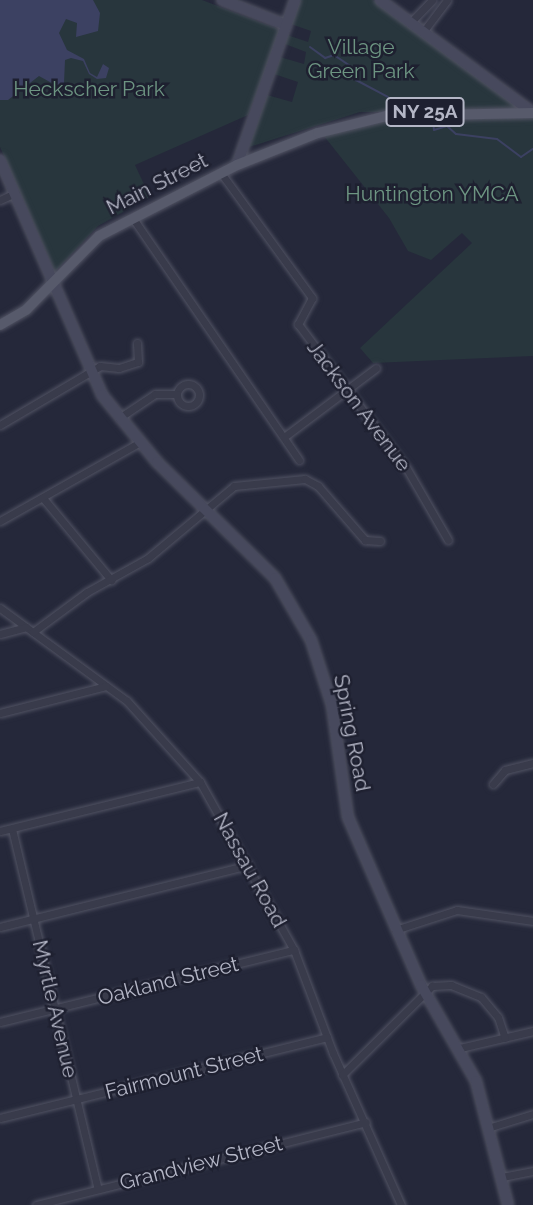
<!DOCTYPE html>
<style>
body{margin:0}
#map{position:relative;width:533px;height:1205px;overflow:hidden;background:#25283a;font-family:Raleway,sans-serif}
div>[style]{position:absolute}
[style*='--x']{left:calc(var(--x)*1px);top:calc(var(--y)*1px);width:calc(var(--w)*1px);rotate:calc(var(--a)*1deg)}
.green>*{inset:0;background:#28363d}
.water>*{inset:0;background:#3c4162}
.stream>*{height:2px;margin:-1px;padding:0 1px;transform-origin:1px;border-radius:1px;background:#3c4162}
.roads{filter:drop-shadow(0 0 2px #515363) drop-shadow(0 0 2px #515363)}
.street>*{height:7px;margin:-3.5px;padding:0 3.5px;transform-origin:3.5px;border-radius:3.5px;background:#393b4b}
.street>.ring{margin:-3.5px;padding:0;box-sizing:content-box;background:none;border:7px solid #393b4b;border-radius:50%}
.secondary>*{height:10px;margin:-5px;padding:0 5px;transform-origin:5px;border-radius:5px;background:#47495d}
.primary>*{height:10px;margin:-5px;padding:0 5px;transform-origin:5px;border-radius:5px;background:#575a6b}
span{translate:-50% -50%;white-space:nowrap;text-align:center;line-height:1.15;-webkit-text-stroke:5px #1e2030;paint-order:stroke}
.shield-label span{padding:2px 5px;background:#1e2030;border:2px solid;border-radius:5px;-webkit-text-stroke-width:0}
.shield-label{font-size:19px;color:#b4b6c6;font-weight:700}
.park-label{font-size:21px;color:#6d9582}
.street-label{font-size:21px;color:#b4b6c6}
</style>
<div id="map">
<div class="green">
<i style="clip-path:polygon(0 0,202px 0,281px 30px,248px 115px,135px 165px,150px 197px,98px 226px,55px 272px,0 147px)"></i>
<i style="clip-path:polygon(300px 0,373px 0,533px 118px,533px 356px,373px 363px,360px 348px,472px 243px,462px 233px,431px 260px,408px 251px,389px 218px,324px 136px,388px 120px,381px 112px,360px 112px,249px 147px,267px 95px,292px 102px,298px 82px,274px 74px,280px 57px,304px 64px,306px 52px,285px 44px,287px 35px,308px 42px,311px 31px,291px 24px)"></i>
</div>
<div class="water">
<i style="clip-path:polygon(0 0,93px 0,100px 13px,98px 31px,76px 37px,77px 23px,66px 19px,59px 33px,67px 50px,84px 59px,90px 73px,97px 77px,103px 64px,109px 68px,106px 78px,97px 79px,89px 74px,83px 61px,71px 58px,65px 60px,64px 83px,59px 87px,39px 76px,8px 100px,0 100px)"></i>
</div>
<div class="stream">
<i style="--x:310;--y:47;--w:19;--a:36"></i>
<i style="--x:325;--y:58;--w:9;--a:-18"></i>
<i style="--x:334;--y:55;--w:22;--a:34"></i>
<i style="--x:352;--y:67;--w:14;--a:73"></i>
<i style="--x:356;--y:80;--w:36;--a:28"></i>
<i style="--x:433;--y:121;--w:9;--a:84"></i>
<i style="--x:434;--y:130;--w:14;--a:-17"></i>
<i style="--x:447;--y:126;--w:12;--a:42"></i>
<i style="--x:456;--y:134;--w:41;--a:7"></i>
<i style="--x:497;--y:139;--w:30;--a:37"></i>
<i style="--x:521;--y:157;--w:14;--a:-34"></i>
</div>
<div class="roads">
<div class="street">
<i style="--x:410;--y:23;--w:32;--a:-46"></i>
<i style="--x:423;--y:32;--w:40;--a:-53"></i>
<i style="--x:221;--y:173;--w:155;--a:53.9"></i>
<i style="--x:312;--y:298;--w:30;--a:118"></i>
<i style="--x:298;--y:324;--w:181;--a:53.1"></i>
<i style="--x:407;--y:469;--w:82;--a:60"></i>
<i style="--x:0;--y:200;--w:17;--a:-25"></i>
<i style="--x:132;--y:217;--w:295;--a:55.5"></i>
<i class="ring" style="left:177px;top:384px;width:15px;height:15px"></i>
<i style="--x:119;--y:418;--w:43;--a:-33.7"></i>
<i style="--x:155;--y:394;--w:22;--a:0"></i>
<i style="--x:0;--y:425;--w:116;--a:-30.5"></i>
<i style="--x:100;--y:366;--w:19;--a:6"></i>
<i style="--x:119;--y:368;--w:20;--a:-18"></i>
<i style="--x:138;--y:362;--w:19;--a:-93"></i>
<i style="--x:284;--y:437;--w:115;--a:-36.9"></i>
<i style="--x:43;--y:498;--w:107;--a:50.3"></i>
<i style="--x:0;--y:521;--w:161;--a:-29.4"></i>
<i style="--x:0;--y:608;--w:157;--a:36.2"></i>
<i style="--x:127;--y:701;--w:109;--a:48"></i>
<i style="--x:200;--y:782;--w:193;--a:60.8"></i>
<i style="--x:294;--y:950;--w:110;--a:69.3"></i>
<i style="--x:333;--y:1053;--w:167;--a:65.9"></i>
<i style="--x:33;--y:632;--w:67;--a:-36.5"></i>
<i style="--x:87;--y:592;--w:70;--a:-29.1"></i>
<i style="--x:148;--y:558;--w:112;--a:-39.9"></i>
<i style="--x:234;--y:486;--w:71;--a:-5.6"></i>
<i style="--x:305;--y:479;--w:15;--a:28"></i>
<i style="--x:318;--y:486;--w:72;--a:49"></i>
<i style="--x:365;--y:540;--w:15;--a:4"></i>
<i style="--x:0;--y:634;--w:27;--a:-15"></i>
<i style="--x:0;--y:713;--w:109;--a:-14.3"></i>
<i style="--x:493;--y:784;--w:18;--a:-49"></i>
<i style="--x:505;--y:770;--w:29;--a:-14"></i>
<i style="--x:12;--y:829;--w:370;--a:76.6"></i>
<i style="--x:0;--y:831;--w:206;--a:-13.8"></i>
<i style="--x:0;--y:927;--w:256;--a:-14"></i>
<i style="--x:395;--y:930;--w:65;--a:-17.9"></i>
<i style="--x:457;--y:910;--w:77;--a:8.2"></i>
<i style="--x:0;--y:1022;--w:303;--a:-13.8"></i>
<i style="--x:460;--y:1048;--w:75;--a:-13.1"></i>
<i style="--x:342;--y:1075;--w:127;--a:-44.7"></i>
<i style="--x:432;--y:986;--w:19;--a:-3"></i>
<i style="--x:451;--y:985;--w:32;--a:22"></i>
<i style="--x:481;--y:997;--w:26;--a:50"></i>
<i style="--x:498;--y:1017;--w:22;--a:72"></i>
<i style="--x:0;--y:1118;--w:337;--a:-13.9"></i>
<i style="--x:491;--y:1127;--w:44;--a:-17.2"></i>
<i style="--x:502;--y:1177;--w:32;--a:-11"></i>
<i style="--x:36;--y:1205;--w:340;--a:-14.1"></i>
</div>
<div class="secondary">
<i style="--x:222;--y:0;--w:69;--a:21.3"></i>
<i style="--x:380;--y:0;--w:190;--a:36.4"></i>
<i style="--x:0;--y:160;--w:256;--a:66.5"></i>
<i style="--x:102;--y:395;--w:87;--a:50.6"></i>
<i style="--x:157;--y:462;--w:165;--a:44.5"></i>
<i style="--x:275;--y:578;--w:72;--a:59.9"></i>
<i style="--x:311;--y:640;--w:68;--a:72.1"></i>
<i style="--x:332;--y:705;--w:113;--a:81.9"></i>
<i style="--x:348;--y:817;--w:183;--a:66.5"></i>
<i style="--x:421;--y:985;--w:111;--a:60.2"></i>
<i style="--x:476;--y:1081;--w:128;--a:75.5"></i>
<i style="--x:237;--y:165;--w:175;--a:-70.6"></i>
</div>
<div class="primary">
<i style="--x:0;--y:325;--w:30;--a:-30"></i>
<i style="--x:26;--y:310;--w:104;--a:-45.4"></i>
<i style="--x:99;--y:236;--w:155;--a:-27.2"></i>
<i style="--x:237;--y:165;--w:87;--a:-21.6"></i>
<i style="--x:318;--y:133;--w:70;--a:-14"></i>
<i style="--x:386;--y:116;--w:147;--a:-1.2"></i>
</div>
</div>
<div class="shield-label">
<span style="left:425px;top:112px">NY 25A</span>
</div>
<div class="park-label">
<span style="left:361px;top:59px">Village<br>Green Park</span>
<span style="left:89px;top:89px">Heckscher Park</span>
<span style="left:432px;top:194px">Huntington YMCA</span>
</div>
<div class="street-label">
<span style="left:157px;top:184px;rotate:-27deg">Main Street</span>
<span style="left:359px;top:406px;rotate:53deg">Jackson Avenue</span>
<span style="left:352px;top:733px;rotate:79deg">Spring Road</span>
<span style="left:250px;top:870px;rotate:61deg">Nassau Road</span>
<span style="left:168px;top:981px;rotate:-14deg">Oakland Street</span>
<span style="left:55px;top:1009px;rotate:77deg">Myrtle Avenue</span>
<span style="left:184px;top:1073px;rotate:-14deg">Fairmount Street</span>
<span style="left:201px;top:1163px;rotate:-14deg">Grandview Street</span>
</div>
</div>
